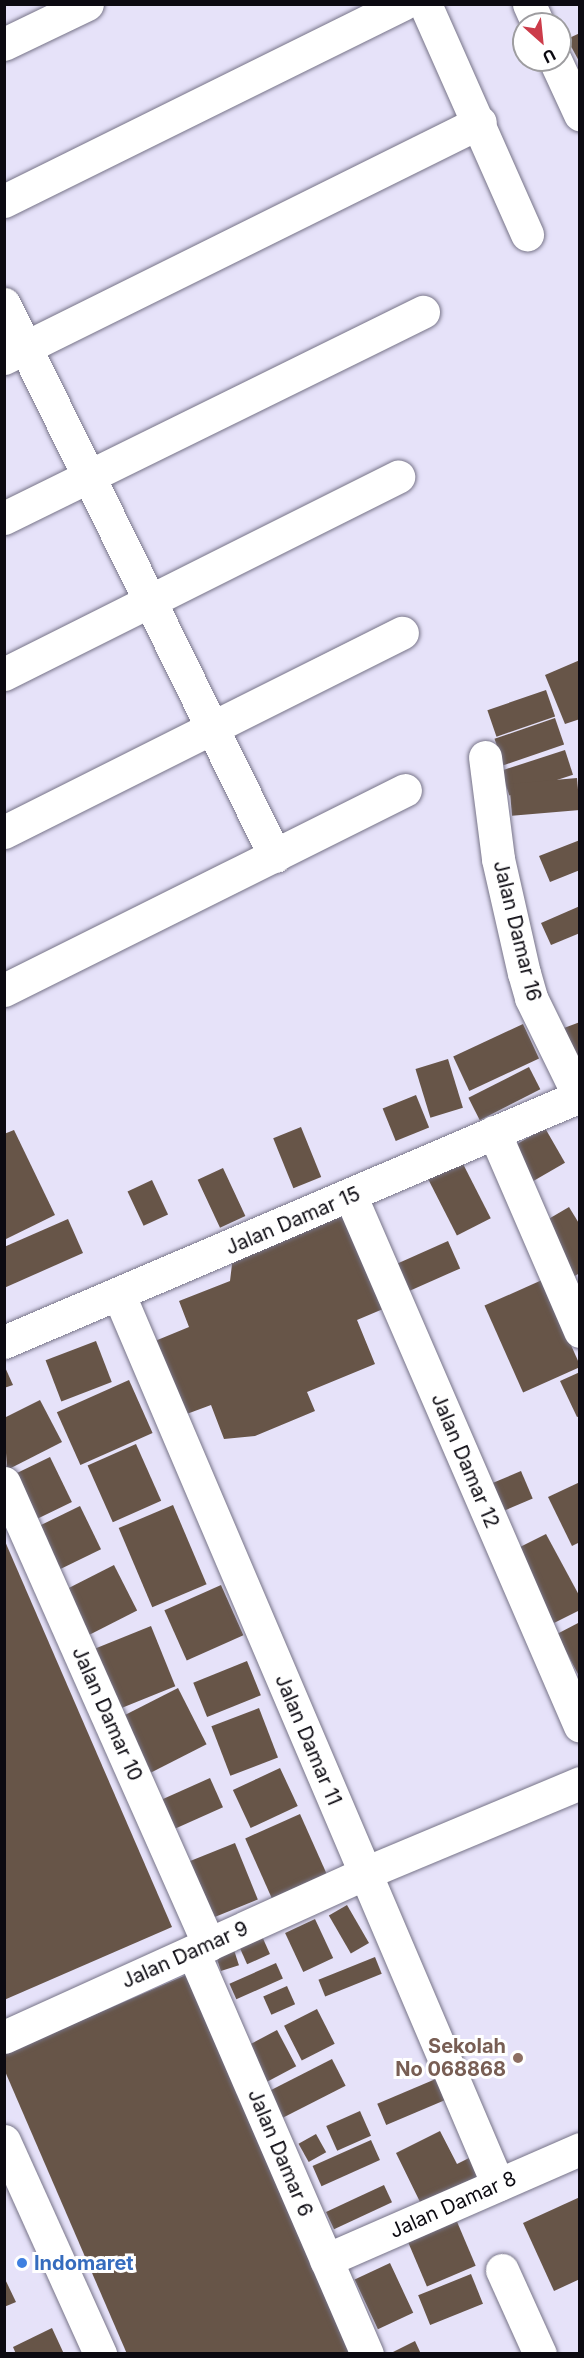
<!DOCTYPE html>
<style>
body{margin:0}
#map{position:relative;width:584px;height:2358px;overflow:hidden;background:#e6e2f9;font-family:Inter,sans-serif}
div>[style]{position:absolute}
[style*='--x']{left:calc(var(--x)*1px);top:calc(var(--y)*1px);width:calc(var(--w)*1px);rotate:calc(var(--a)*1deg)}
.building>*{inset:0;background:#675548;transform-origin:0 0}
.roads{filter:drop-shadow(0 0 2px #777488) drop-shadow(0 0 2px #777488)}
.minor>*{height:33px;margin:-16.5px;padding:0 16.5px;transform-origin:16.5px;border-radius:16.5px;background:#fff}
.tertiary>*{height:33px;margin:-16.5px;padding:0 16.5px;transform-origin:16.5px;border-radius:16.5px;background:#fff}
.dots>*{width:16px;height:16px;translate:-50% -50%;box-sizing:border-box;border:3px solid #fff;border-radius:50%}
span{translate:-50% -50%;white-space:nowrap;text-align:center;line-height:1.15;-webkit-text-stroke:6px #fff;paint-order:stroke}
.street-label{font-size:20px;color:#0c0a11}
.education-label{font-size:20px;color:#785e54;font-weight:700}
.right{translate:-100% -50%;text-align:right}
.shop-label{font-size:20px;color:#366cbe;font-weight:700}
.left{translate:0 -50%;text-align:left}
.frame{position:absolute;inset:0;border:6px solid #0c0a11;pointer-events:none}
.north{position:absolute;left:512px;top:12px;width:60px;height:60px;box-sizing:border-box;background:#fff;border:2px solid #9e9da0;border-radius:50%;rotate:153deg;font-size:16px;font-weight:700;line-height:24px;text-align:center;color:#0c0a11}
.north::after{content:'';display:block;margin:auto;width:21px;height:27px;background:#cc3c4a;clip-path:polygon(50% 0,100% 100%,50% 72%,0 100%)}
</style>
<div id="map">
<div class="building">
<i style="clip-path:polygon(580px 33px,580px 63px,567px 39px)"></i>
<i style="clip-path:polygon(580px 660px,580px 719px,565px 724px,545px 675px)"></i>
<i style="left:546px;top:690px;width:28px;height:62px;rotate:71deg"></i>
<i style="left:555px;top:718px;width:28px;height:64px;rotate:71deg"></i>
<i style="left:565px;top:750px;width:26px;height:67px;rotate:72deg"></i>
<i style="left:577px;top:778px;width:32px;height:68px;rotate:85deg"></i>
<i style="clip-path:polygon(580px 840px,580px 870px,550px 882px,539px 856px)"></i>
<i style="clip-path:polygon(580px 906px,580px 933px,551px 945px,541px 923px)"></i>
<i style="clip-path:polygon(580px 1022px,580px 1065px,564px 1028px)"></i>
<i style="left:523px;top:1024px;width:38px;height:77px;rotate:65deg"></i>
<i style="left:448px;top:1059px;width:51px;height:34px;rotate:73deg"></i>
<i style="left:529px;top:1067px;width:25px;height:68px;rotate:63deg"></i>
<i style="left:416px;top:1095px;width:35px;height:36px;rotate:68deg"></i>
<i style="left:301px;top:1127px;width:54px;height:30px;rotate:68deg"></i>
<i style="left:545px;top:1128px;width:40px;height:43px;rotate:60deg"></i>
<i style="clip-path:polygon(14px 1130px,55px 1215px,4px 1240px,4px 1134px)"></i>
<i style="left:459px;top:1156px;width:70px;height:38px;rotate:63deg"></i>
<i style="left:223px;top:1168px;width:53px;height:28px;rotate:65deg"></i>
<i style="left:152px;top:1180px;width:38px;height:27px;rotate:65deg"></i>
<i style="clip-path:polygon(569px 1207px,580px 1225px,580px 1273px,571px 1278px,540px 1224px)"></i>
<i style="clip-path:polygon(342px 1211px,383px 1309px,357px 1320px,375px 1364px,307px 1392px,315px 1411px,255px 1436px,224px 1439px,211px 1405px,184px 1415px,155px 1341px,189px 1327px,179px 1301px,230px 1281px,233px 1256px)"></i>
<i style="clip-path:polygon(68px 1219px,83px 1253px,4px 1288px,4px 1247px)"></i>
<i style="left:448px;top:1241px;width:30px;height:62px;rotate:66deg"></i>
<i style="left:542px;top:1280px;width:95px;height:63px;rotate:66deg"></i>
<i style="left:96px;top:1341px;width:44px;height:54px;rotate:69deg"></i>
<i style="clip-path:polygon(4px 1365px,13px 1385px,4px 1388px)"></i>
<i style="clip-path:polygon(580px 1372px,580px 1416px,577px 1417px,560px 1381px)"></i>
<i style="left:129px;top:1380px;width:58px;height:79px;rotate:66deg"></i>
<i style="clip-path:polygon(40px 1400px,62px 1442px,7px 1470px,4px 1418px)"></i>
<i style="left:136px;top:1444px;width:62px;height:53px;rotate:66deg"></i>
<i style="left:50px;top:1457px;width:50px;height:43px;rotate:64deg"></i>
<i style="left:521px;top:1471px;width:30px;height:38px;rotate:67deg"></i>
<i style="clip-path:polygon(580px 1482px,580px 1542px,572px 1546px,548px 1497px)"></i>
<i style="left:173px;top:1505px;width:86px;height:59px;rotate:67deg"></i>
<i style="left:80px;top:1506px;width:48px;height:52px;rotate:64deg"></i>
<i style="clip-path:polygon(546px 1534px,580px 1597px,580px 1610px,554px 1623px,514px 1550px)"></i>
<i style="clip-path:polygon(4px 1539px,172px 1927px,4px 2000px)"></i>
<i style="left:114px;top:1565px;width:51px;height:59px;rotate:63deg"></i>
<i style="left:221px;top:1585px;width:55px;height:62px;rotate:66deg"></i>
<i style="clip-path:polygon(580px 1622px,580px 1678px,557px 1634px)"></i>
<i style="left:151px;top:1626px;width:65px;height:66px;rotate:68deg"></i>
<i style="left:247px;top:1661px;width:37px;height:58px;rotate:68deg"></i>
<i style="left:178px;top:1688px;width:63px;height:65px;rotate:63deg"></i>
<i style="left:259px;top:1708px;width:53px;height:51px;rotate:69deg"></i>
<i style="left:280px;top:1768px;width:42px;height:52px;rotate:65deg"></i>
<i style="left:210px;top:1778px;width:32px;height:60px;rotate:66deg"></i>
<i style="left:300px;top:1814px;width:69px;height:60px;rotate:66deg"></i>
<i style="left:235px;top:1843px;width:61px;height:59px;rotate:68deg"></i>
<i style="left:347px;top:1905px;width:44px;height:21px;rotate:60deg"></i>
<i style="left:315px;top:1919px;width:43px;height:33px;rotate:65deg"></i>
<i style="left:261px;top:1934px;width:22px;height:25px;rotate:66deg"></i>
<i style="left:234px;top:1950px;width:16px;height:19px;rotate:72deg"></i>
<i style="left:375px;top:1957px;width:18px;height:61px;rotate:68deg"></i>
<i style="left:276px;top:1963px;width:17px;height:51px;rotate:66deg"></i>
<i style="clip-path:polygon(186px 1975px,350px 2354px,127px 2354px,4px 2069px,4px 2054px)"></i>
<i style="left:287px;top:1986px;width:20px;height:26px;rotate:66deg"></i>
<i style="left:317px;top:2009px;width:39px;height:37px;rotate:63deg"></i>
<i style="left:277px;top:2030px;width:41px;height:33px;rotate:62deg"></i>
<i style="left:332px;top:2059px;width:30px;height:76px;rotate:63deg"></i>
<i style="left:438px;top:2078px;width:23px;height:66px;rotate:67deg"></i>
<i style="left:360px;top:2111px;width:27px;height:37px;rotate:66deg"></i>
<i style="clip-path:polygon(440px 2131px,457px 2164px,473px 2156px,483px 2176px,422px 2206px,396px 2153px)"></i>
<i style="left:316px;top:2134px;width:21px;height:20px;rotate:61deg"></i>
<i style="left:371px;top:2140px;width:22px;height:64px;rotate:66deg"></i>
<i style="left:384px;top:2185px;width:19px;height:64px;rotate:65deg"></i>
<i style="clip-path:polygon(580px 2197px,580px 2279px,554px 2291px,523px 2223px)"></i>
<i style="left:455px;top:2217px;width:53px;height:53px;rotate:67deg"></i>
<i style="left:390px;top:2263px;width:55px;height:39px;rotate:65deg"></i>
<i style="left:471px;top:2274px;width:32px;height:57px;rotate:68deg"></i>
<i style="clip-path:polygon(4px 2277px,16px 2302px,4px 2307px)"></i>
<i style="clip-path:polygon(52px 2328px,64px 2354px,16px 2354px,13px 2347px)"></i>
<i style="clip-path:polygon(415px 2341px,421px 2354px,389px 2354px)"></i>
</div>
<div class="roads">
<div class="minor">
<i style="--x:425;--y:4;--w:252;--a:66.1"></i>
<i style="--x:529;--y:4;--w:22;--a:66"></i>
<i style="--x:4;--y:44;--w:92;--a:-25.7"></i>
<i style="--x:555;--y:60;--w:60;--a:65.2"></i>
<i style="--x:4;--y:201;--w:444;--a:-26.3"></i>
<i style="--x:4;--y:304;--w:615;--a:63.85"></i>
<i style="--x:4;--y:358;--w:531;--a:-26.37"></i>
<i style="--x:4;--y:518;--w:467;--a:-26.2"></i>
<i style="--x:4;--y:674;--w:441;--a:-26.6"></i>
<i style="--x:485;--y:757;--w:103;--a:82.7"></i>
<i style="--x:498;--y:859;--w:117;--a:77.2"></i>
<i style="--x:524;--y:973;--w:26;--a:74"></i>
<i style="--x:531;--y:998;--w:109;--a:63.9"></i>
<i style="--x:4;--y:832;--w:445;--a:-26.6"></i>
<i style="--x:4;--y:990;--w:448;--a:-26.5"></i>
<i style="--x:494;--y:1132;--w:217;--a:66.6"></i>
<i style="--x:351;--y:1197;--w:576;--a:66.59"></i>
<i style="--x:119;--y:1295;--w:967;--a:66.93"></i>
<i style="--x:4;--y:1342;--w:626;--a:-23.13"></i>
<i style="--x:4;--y:1483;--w:505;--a:66.07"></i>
<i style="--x:193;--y:1952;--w:438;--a:66.6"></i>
<i style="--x:4;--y:2037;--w:397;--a:-24.4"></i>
<i style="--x:365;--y:1873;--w:233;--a:-22.7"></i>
<i style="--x:326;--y:2260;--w:277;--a:-23.6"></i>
<i style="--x:502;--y:2270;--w:92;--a:65.7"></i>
</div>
<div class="tertiary">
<i style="--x:4;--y:2141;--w:234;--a:65.7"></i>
</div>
</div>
<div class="dots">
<i style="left:518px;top:2058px;background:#8d6e63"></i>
<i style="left:22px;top:2263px;background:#3f7fe0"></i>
</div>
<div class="street-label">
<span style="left:517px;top:931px;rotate:76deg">Jalan Damar 16</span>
<span style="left:293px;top:1221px;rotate:-23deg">Jalan Damar 15</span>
<span style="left:465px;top:1461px;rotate:67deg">Jalan Damar 12</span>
<span style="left:107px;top:1714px;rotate:66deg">Jalan Damar 10</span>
<span style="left:308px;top:1740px;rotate:67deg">Jalan Damar 11</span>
<span style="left:185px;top:1955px;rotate:-24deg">Jalan Damar 9</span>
<span style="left:280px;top:2153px;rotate:67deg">Jalan Damar 6</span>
<span style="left:453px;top:2205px;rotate:-24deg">Jalan Damar 8</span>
</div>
<div class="education-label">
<span class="right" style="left:506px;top:2058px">Sekolah<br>No 068868</span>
</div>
<div class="shop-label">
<span class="left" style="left:34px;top:2263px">Indomaret</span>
</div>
<div class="frame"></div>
<div class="north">U</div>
</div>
